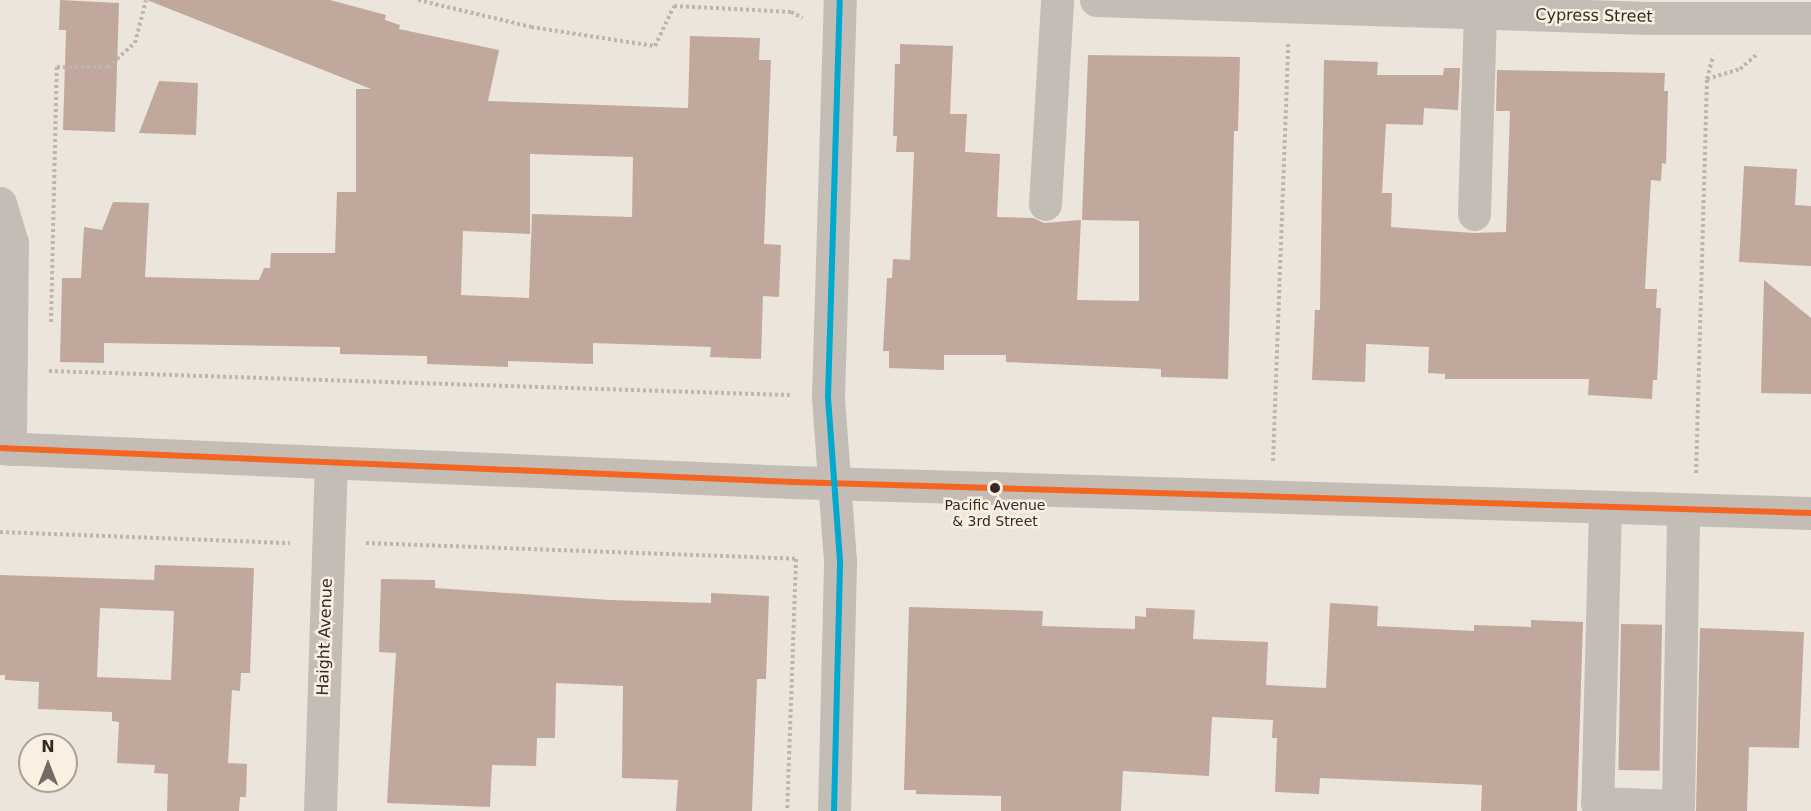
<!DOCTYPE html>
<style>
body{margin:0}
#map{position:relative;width:1811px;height:811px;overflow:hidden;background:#ece5db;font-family:"DejaVu Sans",sans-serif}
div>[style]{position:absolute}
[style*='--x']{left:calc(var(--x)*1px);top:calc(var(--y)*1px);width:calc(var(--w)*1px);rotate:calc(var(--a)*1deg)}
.building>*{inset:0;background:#c1a89c;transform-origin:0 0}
.path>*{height:4px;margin-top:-2px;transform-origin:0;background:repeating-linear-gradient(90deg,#bdb5ae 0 3px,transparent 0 6px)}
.minor>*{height:33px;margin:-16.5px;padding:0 16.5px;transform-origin:16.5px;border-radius:16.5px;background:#c4bdb6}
.bus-1>*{height:6px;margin:-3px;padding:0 3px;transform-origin:3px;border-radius:3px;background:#f26522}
.bus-2>*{height:6px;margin:-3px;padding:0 3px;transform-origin:3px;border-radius:3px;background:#00a9ce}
.dots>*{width:16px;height:16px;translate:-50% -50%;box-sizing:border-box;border:3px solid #faf0e2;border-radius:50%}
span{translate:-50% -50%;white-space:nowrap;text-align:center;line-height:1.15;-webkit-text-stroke:5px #faf0e2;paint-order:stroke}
.bus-label{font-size:14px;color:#342a24}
.street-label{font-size:16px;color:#342a24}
.north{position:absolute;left:18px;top:733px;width:60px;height:60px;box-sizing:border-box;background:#faf0e2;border:2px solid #aba196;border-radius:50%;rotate:0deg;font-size:16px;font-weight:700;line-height:24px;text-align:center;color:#342a24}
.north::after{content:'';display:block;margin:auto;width:21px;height:27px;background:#746b64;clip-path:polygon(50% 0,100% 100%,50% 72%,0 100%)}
</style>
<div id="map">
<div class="building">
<i style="clip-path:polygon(60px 0,119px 3px,115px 132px,63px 130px,66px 30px,59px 30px)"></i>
<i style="clip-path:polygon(evenodd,147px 0,330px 0,386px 15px,385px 20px,400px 25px,399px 29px,499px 50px,488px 101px,688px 108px,690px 36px,760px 38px,759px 60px,771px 60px,764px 244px,781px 245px,779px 297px,763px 296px,761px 359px,710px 357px,711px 347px,593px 343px,593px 364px,508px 361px,508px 367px,427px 364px,427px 356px,340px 354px,340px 347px,104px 343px,104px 363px,60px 362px,62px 278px,81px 278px,84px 227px,102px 230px,113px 202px,149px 203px,145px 277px,259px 280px,264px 268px,270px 268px,271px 253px,335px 253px,337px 192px,356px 192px,356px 89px,371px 89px,147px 0,530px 154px,633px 157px,632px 217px,532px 214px,529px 298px,461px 295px,463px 231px,530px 234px,530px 154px)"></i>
<i style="clip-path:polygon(900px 44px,953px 46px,950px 114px,967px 114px,965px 152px,1000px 154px,997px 217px,1033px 218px,1044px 223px,1081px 220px,1077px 300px,1139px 301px,1139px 221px,1082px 220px,1088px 55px,1240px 57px,1238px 131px,1234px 131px,1228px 379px,1161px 377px,1161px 369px,1006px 362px,1006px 355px,944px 355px,944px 370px,889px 368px,889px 351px,883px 351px,887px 278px,892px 278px,893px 259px,910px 260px,914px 152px,896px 152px,897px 136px,893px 136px,895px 64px,900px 64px)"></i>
<i style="clip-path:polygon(1324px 60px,1378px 62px,1377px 75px,1443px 75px,1444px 68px,1460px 68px,1458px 110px,1424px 108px,1423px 125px,1386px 124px,1382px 193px,1392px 193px,1391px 227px,1473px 233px,1506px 232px,1510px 111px,1496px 111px,1497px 70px,1665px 73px,1664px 91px,1668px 91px,1666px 164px,1662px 163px,1661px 181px,1651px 180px,1645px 289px,1657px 289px,1656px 308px,1661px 308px,1657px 380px,1653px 380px,1652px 399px,1588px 395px,1589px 379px,1445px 379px,1445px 374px,1428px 373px,1429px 347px,1366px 344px,1365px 382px,1312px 380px,1315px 310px,1320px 310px)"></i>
<i style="clip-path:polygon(159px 81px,198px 83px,196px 135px,139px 133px)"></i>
<i style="clip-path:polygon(1744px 166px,1797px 169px,1795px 205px,1811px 206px,1811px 266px,1739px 262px)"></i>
<i style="clip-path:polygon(1764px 280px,1811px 318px,1811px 394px,1761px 393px)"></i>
<i style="clip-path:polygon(evenodd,155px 565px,254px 568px,250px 673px,241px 673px,240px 691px,232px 690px,228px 763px,247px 764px,246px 797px,240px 797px,239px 811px,167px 811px,168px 774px,154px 773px,155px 765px,117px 763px,119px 722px,112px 721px,112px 712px,38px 709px,39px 682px,5px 680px,5px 675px,0 675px,0 575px,154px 580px,155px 565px,100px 608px,174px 611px,171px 680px,97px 677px,100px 608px)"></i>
<i style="clip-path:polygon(381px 579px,435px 580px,435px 588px,610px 600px,711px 603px,711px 593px,769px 596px,766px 679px,757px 679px,752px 811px,676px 811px,678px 780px,622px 778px,623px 686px,556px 683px,555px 738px,537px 738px,536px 766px,492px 765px,490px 807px,387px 803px,396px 653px,379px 652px)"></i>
<i style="clip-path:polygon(1330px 603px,1378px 606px,1377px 626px,1474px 631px,1474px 625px,1531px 627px,1531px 620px,1583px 622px,1577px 811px,1481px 811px,1482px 785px,1320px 778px,1319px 794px,1275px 792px,1277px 738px,1272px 738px,1273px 720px,1212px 717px,1209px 776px,1123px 771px,1121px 811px,1001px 811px,1001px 796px,916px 794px,916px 790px,904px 790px,909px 607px,1043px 611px,1042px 626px,1135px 629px,1135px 616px,1146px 617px,1146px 608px,1195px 610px,1193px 639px,1268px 642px,1266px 685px,1326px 688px)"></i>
<i style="left:1621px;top:624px;width:41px;height:146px;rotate:1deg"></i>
<i style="clip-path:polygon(1700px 628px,1804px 632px,1799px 748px,1749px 747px,1747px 811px,1696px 811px)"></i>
</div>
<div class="path">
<i style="--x:418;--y:0;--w:116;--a:13.4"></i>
<i style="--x:531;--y:27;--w:125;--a:8.7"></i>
<i style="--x:655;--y:46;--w:44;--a:-64.6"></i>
<i style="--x:674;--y:6;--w:117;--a:2.9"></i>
<i style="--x:791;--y:12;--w:13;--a:27"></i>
<i style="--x:1707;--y:79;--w:34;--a:-17"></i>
<i style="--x:1740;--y:69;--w:23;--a:-41"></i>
<i style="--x:51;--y:322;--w:255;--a:-88.7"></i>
<i style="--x:57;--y:67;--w:51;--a:0"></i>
<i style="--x:108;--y:67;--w:36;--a:-42"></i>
<i style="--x:135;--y:43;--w:44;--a:-75.7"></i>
<i style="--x:49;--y:371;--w:741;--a:1.86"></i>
<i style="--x:1273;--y:461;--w:418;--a:-87.9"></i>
<i style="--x:1696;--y:473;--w:394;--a:-88.4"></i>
<i style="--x:1707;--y:79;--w:24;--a:-75"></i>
<i style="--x:0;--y:532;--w:290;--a:2.2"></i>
<i style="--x:366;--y:543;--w:430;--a:2.1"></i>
<i style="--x:796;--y:559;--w:252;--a:92"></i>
</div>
<div class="minor">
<i style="--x:1096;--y:0;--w:552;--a:1.87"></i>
<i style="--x:1648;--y:18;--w:163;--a:0"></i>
<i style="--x:0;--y:203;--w:42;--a:73.3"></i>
<i style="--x:12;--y:243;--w:206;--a:90.6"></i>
<i style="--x:1045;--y:204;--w:204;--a:-86.6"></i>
<i style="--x:1474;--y:214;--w:201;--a:-88.3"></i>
<i style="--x:0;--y:448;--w:794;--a:2.46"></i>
<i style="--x:793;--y:482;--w:1018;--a:1.74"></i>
<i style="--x:1605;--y:507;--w:296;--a:91.5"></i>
<i style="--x:1597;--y:803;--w:81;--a:2.1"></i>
<i style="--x:1678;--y:806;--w:296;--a:-89"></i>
<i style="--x:320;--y:811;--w:347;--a:-88.2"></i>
<i style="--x:834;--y:811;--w:250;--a:-88.6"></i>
<i style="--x:840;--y:561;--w:164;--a:-94.2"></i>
<i style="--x:828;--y:397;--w:397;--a:-88.3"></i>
</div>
<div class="bus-1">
<i style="--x:0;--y:448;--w:794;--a:2.46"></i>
<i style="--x:793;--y:482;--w:1018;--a:1.74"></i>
</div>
<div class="bus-2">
<i style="--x:834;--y:811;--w:250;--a:-88.6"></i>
<i style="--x:840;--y:561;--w:164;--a:-94.2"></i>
<i style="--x:828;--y:397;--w:397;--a:-88.3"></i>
</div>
<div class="dots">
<i style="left:995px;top:488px;background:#342a24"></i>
</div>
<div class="bus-label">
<span style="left:995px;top:513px">Pacific Avenue<br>&amp; 3rd Street</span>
</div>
<div class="street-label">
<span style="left:1594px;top:16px;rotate:1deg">Cypress Street</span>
<span style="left:325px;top:637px;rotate:-88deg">Haight Avenue</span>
</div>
<div class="north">N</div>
</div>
